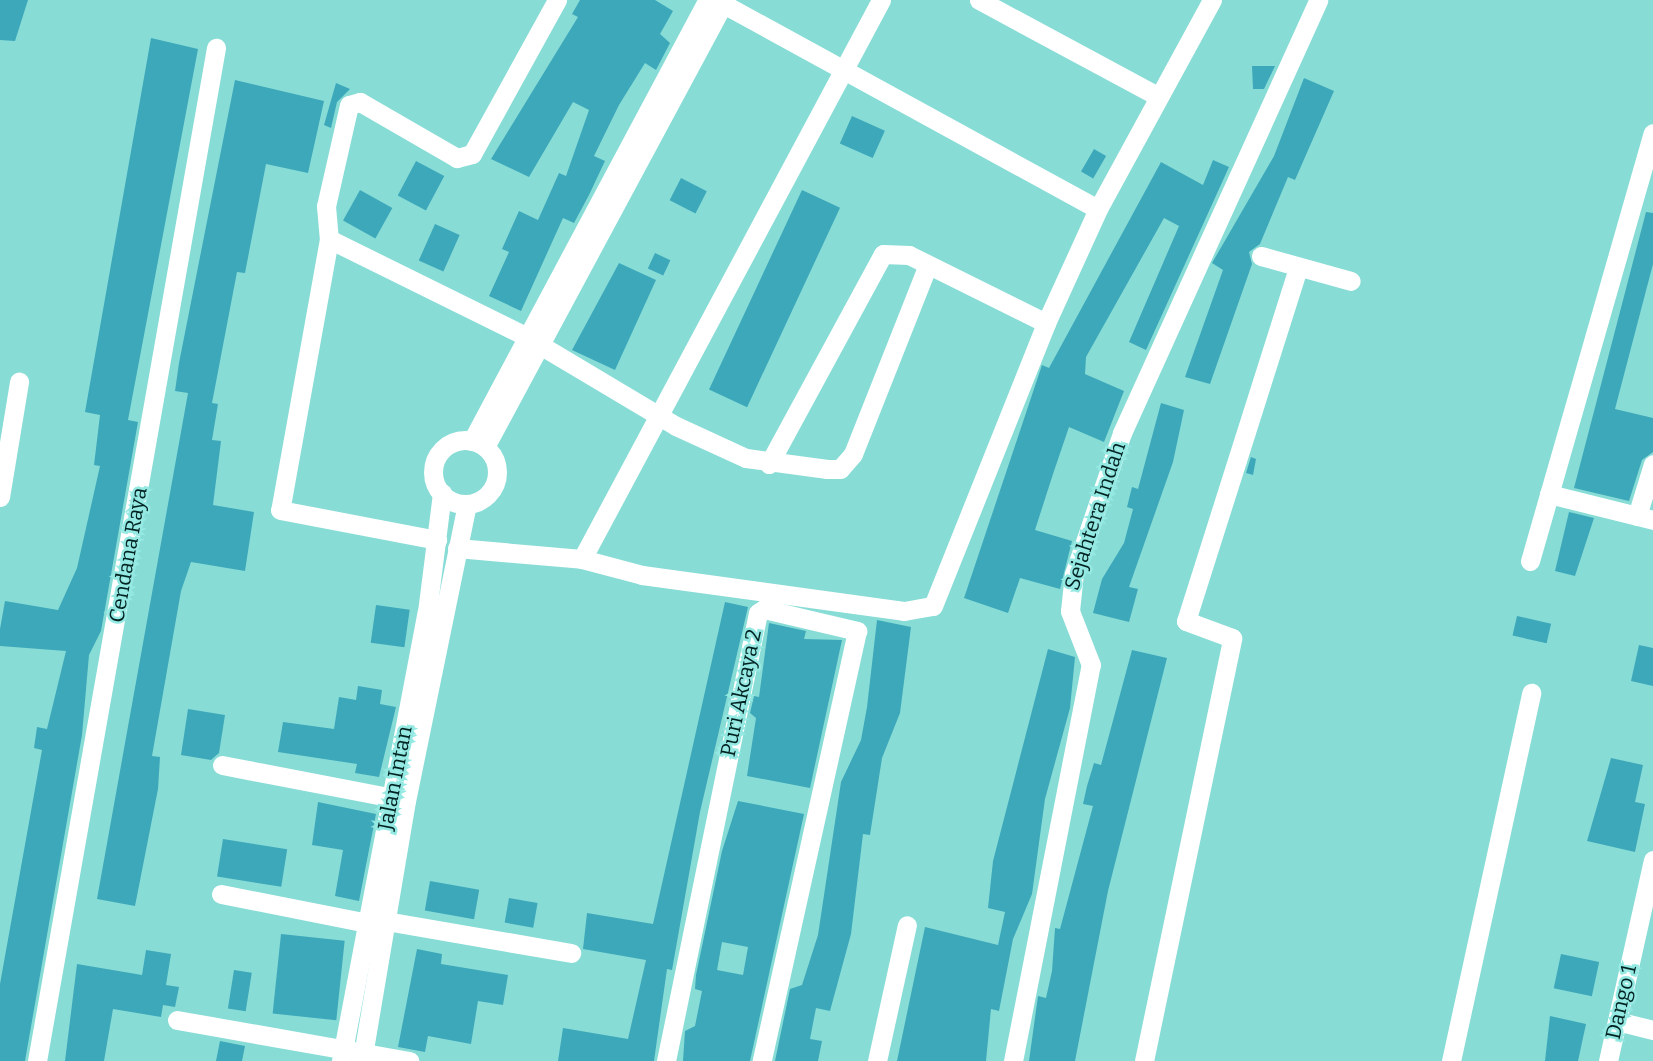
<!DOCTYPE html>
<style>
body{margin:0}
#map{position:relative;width:1653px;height:1061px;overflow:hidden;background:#88dcd6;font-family:Bitter,serif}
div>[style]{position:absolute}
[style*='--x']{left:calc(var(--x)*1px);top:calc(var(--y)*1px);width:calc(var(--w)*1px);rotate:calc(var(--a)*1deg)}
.building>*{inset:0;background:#3da8ba;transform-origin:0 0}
.street>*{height:19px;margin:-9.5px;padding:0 9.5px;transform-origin:9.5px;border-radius:9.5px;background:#fff}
.street>.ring{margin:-9.5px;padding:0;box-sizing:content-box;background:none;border:19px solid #fff;border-radius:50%}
span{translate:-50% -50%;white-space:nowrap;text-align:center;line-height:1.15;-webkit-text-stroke:5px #95e9e3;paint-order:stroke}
.street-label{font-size:21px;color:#002221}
</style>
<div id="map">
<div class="building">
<i style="clip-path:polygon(0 0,28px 0,15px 41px,0 40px)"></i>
<i style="clip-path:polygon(580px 0,655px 0,673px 11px,660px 34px,670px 43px,656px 70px,645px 63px,619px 105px,594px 156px,605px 161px,589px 195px,574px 223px,563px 218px,521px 311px,489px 296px,509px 252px,502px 249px,519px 211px,538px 220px,559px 173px,566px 176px,589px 110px,573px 102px,529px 177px,491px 159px,578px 17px,572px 14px)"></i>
<i style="clip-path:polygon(151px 38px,198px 49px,128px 420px,138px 422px,101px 631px,89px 655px,82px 735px,25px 1061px,0 1061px,0 984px,42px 750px,34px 748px,37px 727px,47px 729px,66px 651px,0 646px,0 629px,5px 601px,58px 610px,77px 568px,100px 466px,94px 465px,100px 415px,85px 412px)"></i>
<i style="clip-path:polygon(1252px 66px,1275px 66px,1264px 89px,1253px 89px)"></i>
<i style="clip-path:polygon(1304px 78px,1334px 91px,1295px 180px,1288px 177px,1260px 244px,1249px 252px,1252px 264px,1210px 384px,1185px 377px,1223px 270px,1212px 263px,1274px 156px)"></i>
<i style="clip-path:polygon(235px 80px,324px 101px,308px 173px,266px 164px,245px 273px,237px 272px,212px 403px,218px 404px,212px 440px,221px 441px,213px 505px,254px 512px,245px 571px,191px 562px,181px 591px,152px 756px,160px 757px,158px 789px,135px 906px,97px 899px,188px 393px,175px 391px,179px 363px)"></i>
<i style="clip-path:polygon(336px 83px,350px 89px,337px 102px,331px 128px,324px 125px)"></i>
<i style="left:852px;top:116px;width:36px;height:30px;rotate:24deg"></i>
<i style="left:1094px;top:149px;width:14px;height:26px;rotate:30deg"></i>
<i style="clip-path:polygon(1213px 160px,1229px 167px,1146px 350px,1129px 342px,1179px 226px,1164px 218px,1086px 357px,1085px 374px,1124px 391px,1104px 442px,1069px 427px,1053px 474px,1035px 530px,1072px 541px,1060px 589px,1020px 578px,1008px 613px,964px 598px,1042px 365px,1049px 368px,1161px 162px,1203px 185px)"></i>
<i style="left:416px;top:161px;width:32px;height:39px;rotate:28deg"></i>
<i style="left:681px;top:178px;width:29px;height:25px;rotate:27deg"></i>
<i style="left:360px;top:190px;width:37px;height:35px;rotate:29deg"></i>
<i style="left:802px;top:190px;width:42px;height:220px;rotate:25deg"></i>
<i style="clip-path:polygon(1646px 212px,1653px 213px,1653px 264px,1615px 409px,1653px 418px,1653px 452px,1642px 460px,1629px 501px,1574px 488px)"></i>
<i style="left:435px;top:224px;width:27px;height:40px;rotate:24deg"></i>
<i style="left:655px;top:253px;width:17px;height:17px;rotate:25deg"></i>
<i style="clip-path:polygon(619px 263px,656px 280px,615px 370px,572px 350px)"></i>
<i style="clip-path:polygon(1161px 403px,1184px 410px,1173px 462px,1129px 587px,1138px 589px,1129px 622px,1093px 613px,1102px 579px,1124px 543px,1133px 509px,1127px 507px,1132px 487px,1138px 489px)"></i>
<i style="clip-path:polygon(1251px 457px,1256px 459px,1253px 475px,1246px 473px)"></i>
<i style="clip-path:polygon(1569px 512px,1594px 518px,1575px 576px,1555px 571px)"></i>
<i style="clip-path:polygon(725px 602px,748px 607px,700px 812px,672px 970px,667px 969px,654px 1061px,558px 1061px,563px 1028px,628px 1039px,646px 960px,583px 949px,587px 913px,653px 924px)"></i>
<i style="left:376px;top:605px;width:34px;height:38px;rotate:8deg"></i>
<i style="left:1517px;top:616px;width:35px;height:20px;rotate:13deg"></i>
<i style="clip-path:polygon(877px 620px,911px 627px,900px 713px,882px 758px,870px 835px,863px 834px,851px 934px,830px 1011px,816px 1008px,810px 1039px,822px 1041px,818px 1061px,775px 1061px,790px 989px,802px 985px,818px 935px,841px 782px,861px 740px,867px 707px)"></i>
<i style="clip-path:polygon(769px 623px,806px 631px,804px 639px,842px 640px,810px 788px,747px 776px,756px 718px,750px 713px,754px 696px,759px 697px)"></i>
<i style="clip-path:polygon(1639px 645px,1653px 648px,1653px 686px,1631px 681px)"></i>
<i style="clip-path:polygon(1048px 649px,1075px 657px,1070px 708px,1045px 799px,1032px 894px,1013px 939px,999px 1011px,991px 1009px,986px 1061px,897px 1061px,925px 927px,998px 945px,1005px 912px,988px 908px,993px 861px)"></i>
<i style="clip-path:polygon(1132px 650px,1167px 658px,1108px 891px,1075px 1061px,1029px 1061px,1038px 996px,1046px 998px,1052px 971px,1055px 928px,1060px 929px,1093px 806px,1083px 804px,1087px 786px,1094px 763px,1101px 765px)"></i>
<i style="clip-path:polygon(358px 686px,382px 690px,380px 704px,396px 707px,379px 777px,355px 773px,357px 764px,278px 752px,283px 722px,334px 729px,339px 697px,356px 700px)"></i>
<i style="clip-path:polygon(188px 709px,225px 715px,219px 753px,211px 760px,181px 755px)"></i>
<i style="clip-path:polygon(1611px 758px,1643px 765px,1635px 802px,1645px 804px,1635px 852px,1587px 841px)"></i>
<i style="clip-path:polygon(evenodd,738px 801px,804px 814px,750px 1061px,683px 1061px,685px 1031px,695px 1026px,702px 991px,695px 989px,696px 975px,722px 851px,738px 801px,722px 942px,748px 947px,743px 975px,717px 970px,722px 942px)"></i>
<i style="clip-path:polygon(318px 802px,376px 814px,359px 901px,335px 896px,343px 850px,312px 845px)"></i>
<i style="left:223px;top:839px;width:65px;height:38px;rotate:9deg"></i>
<i style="left:430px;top:881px;width:50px;height:30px;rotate:10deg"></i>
<i style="left:509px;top:898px;width:29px;height:25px;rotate:10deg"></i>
<i style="left:281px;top:934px;width:64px;height:80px;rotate:6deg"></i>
<i style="clip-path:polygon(417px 949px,442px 954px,441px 964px,508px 975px,503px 1005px,478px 1001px,471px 1044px,428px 1036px,425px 1052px,398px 1047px)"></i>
<i style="clip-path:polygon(146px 950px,171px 954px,166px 985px,179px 987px,175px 1007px,163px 1005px,161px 1017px,113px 1009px,104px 1061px,65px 1061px,77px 964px,142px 975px)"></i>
<i style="left:1561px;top:954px;width:39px;height:35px;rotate:12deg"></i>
<i style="left:234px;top:970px;width:18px;height:39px;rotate:9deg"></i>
<i style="clip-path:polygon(1550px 1016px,1586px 1024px,1578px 1061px,1545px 1061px)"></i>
<i style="clip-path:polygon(220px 1041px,245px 1046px,242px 1061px,216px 1061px)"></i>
</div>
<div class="street">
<i style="--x:557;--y:0;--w:176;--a:118.9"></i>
<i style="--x:472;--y:154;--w:16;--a:165"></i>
<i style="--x:457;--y:158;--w:112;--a:-150"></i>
<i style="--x:360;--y:102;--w:11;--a:165"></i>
<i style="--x:349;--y:105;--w:104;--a:102.8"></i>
<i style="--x:326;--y:206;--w:33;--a:85"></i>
<i style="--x:329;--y:239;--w:219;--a:26.3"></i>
<i style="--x:525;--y:336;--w:176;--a:30.8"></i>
<i style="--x:676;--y:426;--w:77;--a:24.6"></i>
<i style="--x:746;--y:458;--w:82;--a:7.7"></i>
<i style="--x:827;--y:469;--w:13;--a:0"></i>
<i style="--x:840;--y:469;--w:20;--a:-49"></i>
<i style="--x:853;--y:454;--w:203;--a:-68.4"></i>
<i style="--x:716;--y:0;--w:435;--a:28.7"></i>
<i style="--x:1098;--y:209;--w:125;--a:114.5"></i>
<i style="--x:1046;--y:323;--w:153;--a:-153.6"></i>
<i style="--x:909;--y:255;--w:26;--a:-178"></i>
<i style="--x:883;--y:254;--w:239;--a:118.5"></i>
<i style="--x:881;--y:0;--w:634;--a:118.14"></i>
<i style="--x:582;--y:559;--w:62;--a:14.9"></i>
<i style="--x:642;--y:575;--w:264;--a:7.8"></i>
<i style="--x:904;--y:611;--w:29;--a:-10"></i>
<i style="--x:933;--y:606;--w:305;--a:-68.2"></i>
<i style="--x:979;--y:0;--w:204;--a:28.3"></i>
<i style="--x:1098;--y:209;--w:238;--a:-61.4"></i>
<i style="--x:329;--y:239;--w:275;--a:100.2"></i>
<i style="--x:280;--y:510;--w:160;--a:10.8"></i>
<i style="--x:1261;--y:256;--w:93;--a:15.5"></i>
<i class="ring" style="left:433px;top:440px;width:45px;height:45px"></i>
<i style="--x:472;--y:441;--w:500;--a:-61.9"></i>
<i style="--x:485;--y:447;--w:503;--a:-61.75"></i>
<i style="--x:1549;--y:494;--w:107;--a:14"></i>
<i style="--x:0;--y:497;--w:117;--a:-80.6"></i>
<i style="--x:1637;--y:516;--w:54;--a:-72.9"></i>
<i style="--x:457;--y:548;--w:125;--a:5"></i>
<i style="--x:1530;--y:561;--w:445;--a:-74"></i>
<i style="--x:222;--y:765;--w:184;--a:10.9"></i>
<i style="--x:221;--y:894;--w:150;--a:11.2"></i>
<i style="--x:386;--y:921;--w:188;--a:9.8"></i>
<i style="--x:177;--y:1020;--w:236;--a:10"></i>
<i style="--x:1617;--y:1021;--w:37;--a:14"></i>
<i style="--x:37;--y:1061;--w:1029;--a:-79.98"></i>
<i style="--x:341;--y:1061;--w:457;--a:-79.2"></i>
<i style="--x:427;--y:612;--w:120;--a:-82.8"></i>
<i style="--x:362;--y:1061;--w:264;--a:-80.4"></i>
<i style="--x:406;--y:801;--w:303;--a:-78.4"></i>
<i style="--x:666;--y:1061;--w:457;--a:-78.4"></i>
<i style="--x:758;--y:613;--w:7;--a:-34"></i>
<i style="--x:764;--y:609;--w:96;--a:13.3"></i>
<i style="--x:857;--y:631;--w:440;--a:102.5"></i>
<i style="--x:877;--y:1061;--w:139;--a:-77.6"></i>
<i style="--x:1013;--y:1061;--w:404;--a:-78.9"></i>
<i style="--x:1091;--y:665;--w:58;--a:-111.3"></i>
<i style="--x:1070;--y:611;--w:37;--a:-84"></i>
<i style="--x:1074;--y:574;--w:149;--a:-71.2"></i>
<i style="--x:1122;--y:433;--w:475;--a:-65.6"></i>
<i style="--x:1144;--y:1061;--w:432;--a:-78.2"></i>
<i style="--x:1232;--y:638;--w:49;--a:-159.7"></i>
<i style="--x:1186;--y:621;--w:371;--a:-72.4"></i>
<i style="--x:1451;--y:1061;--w:377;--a:-77.7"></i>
<i style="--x:1608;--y:1061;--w:206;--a:-77.4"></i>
</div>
<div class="street-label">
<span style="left:1095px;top:516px;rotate:-72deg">Sejahtera Indah</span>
<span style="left:128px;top:555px;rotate:-80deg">Cendana Raya</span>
<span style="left:741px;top:693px;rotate:-78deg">Puri Akcaya 2</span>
<span style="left:395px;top:778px;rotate:-79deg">Jalan Intan</span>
<span style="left:1621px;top:1002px;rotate:-77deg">Dango 1</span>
</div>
</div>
